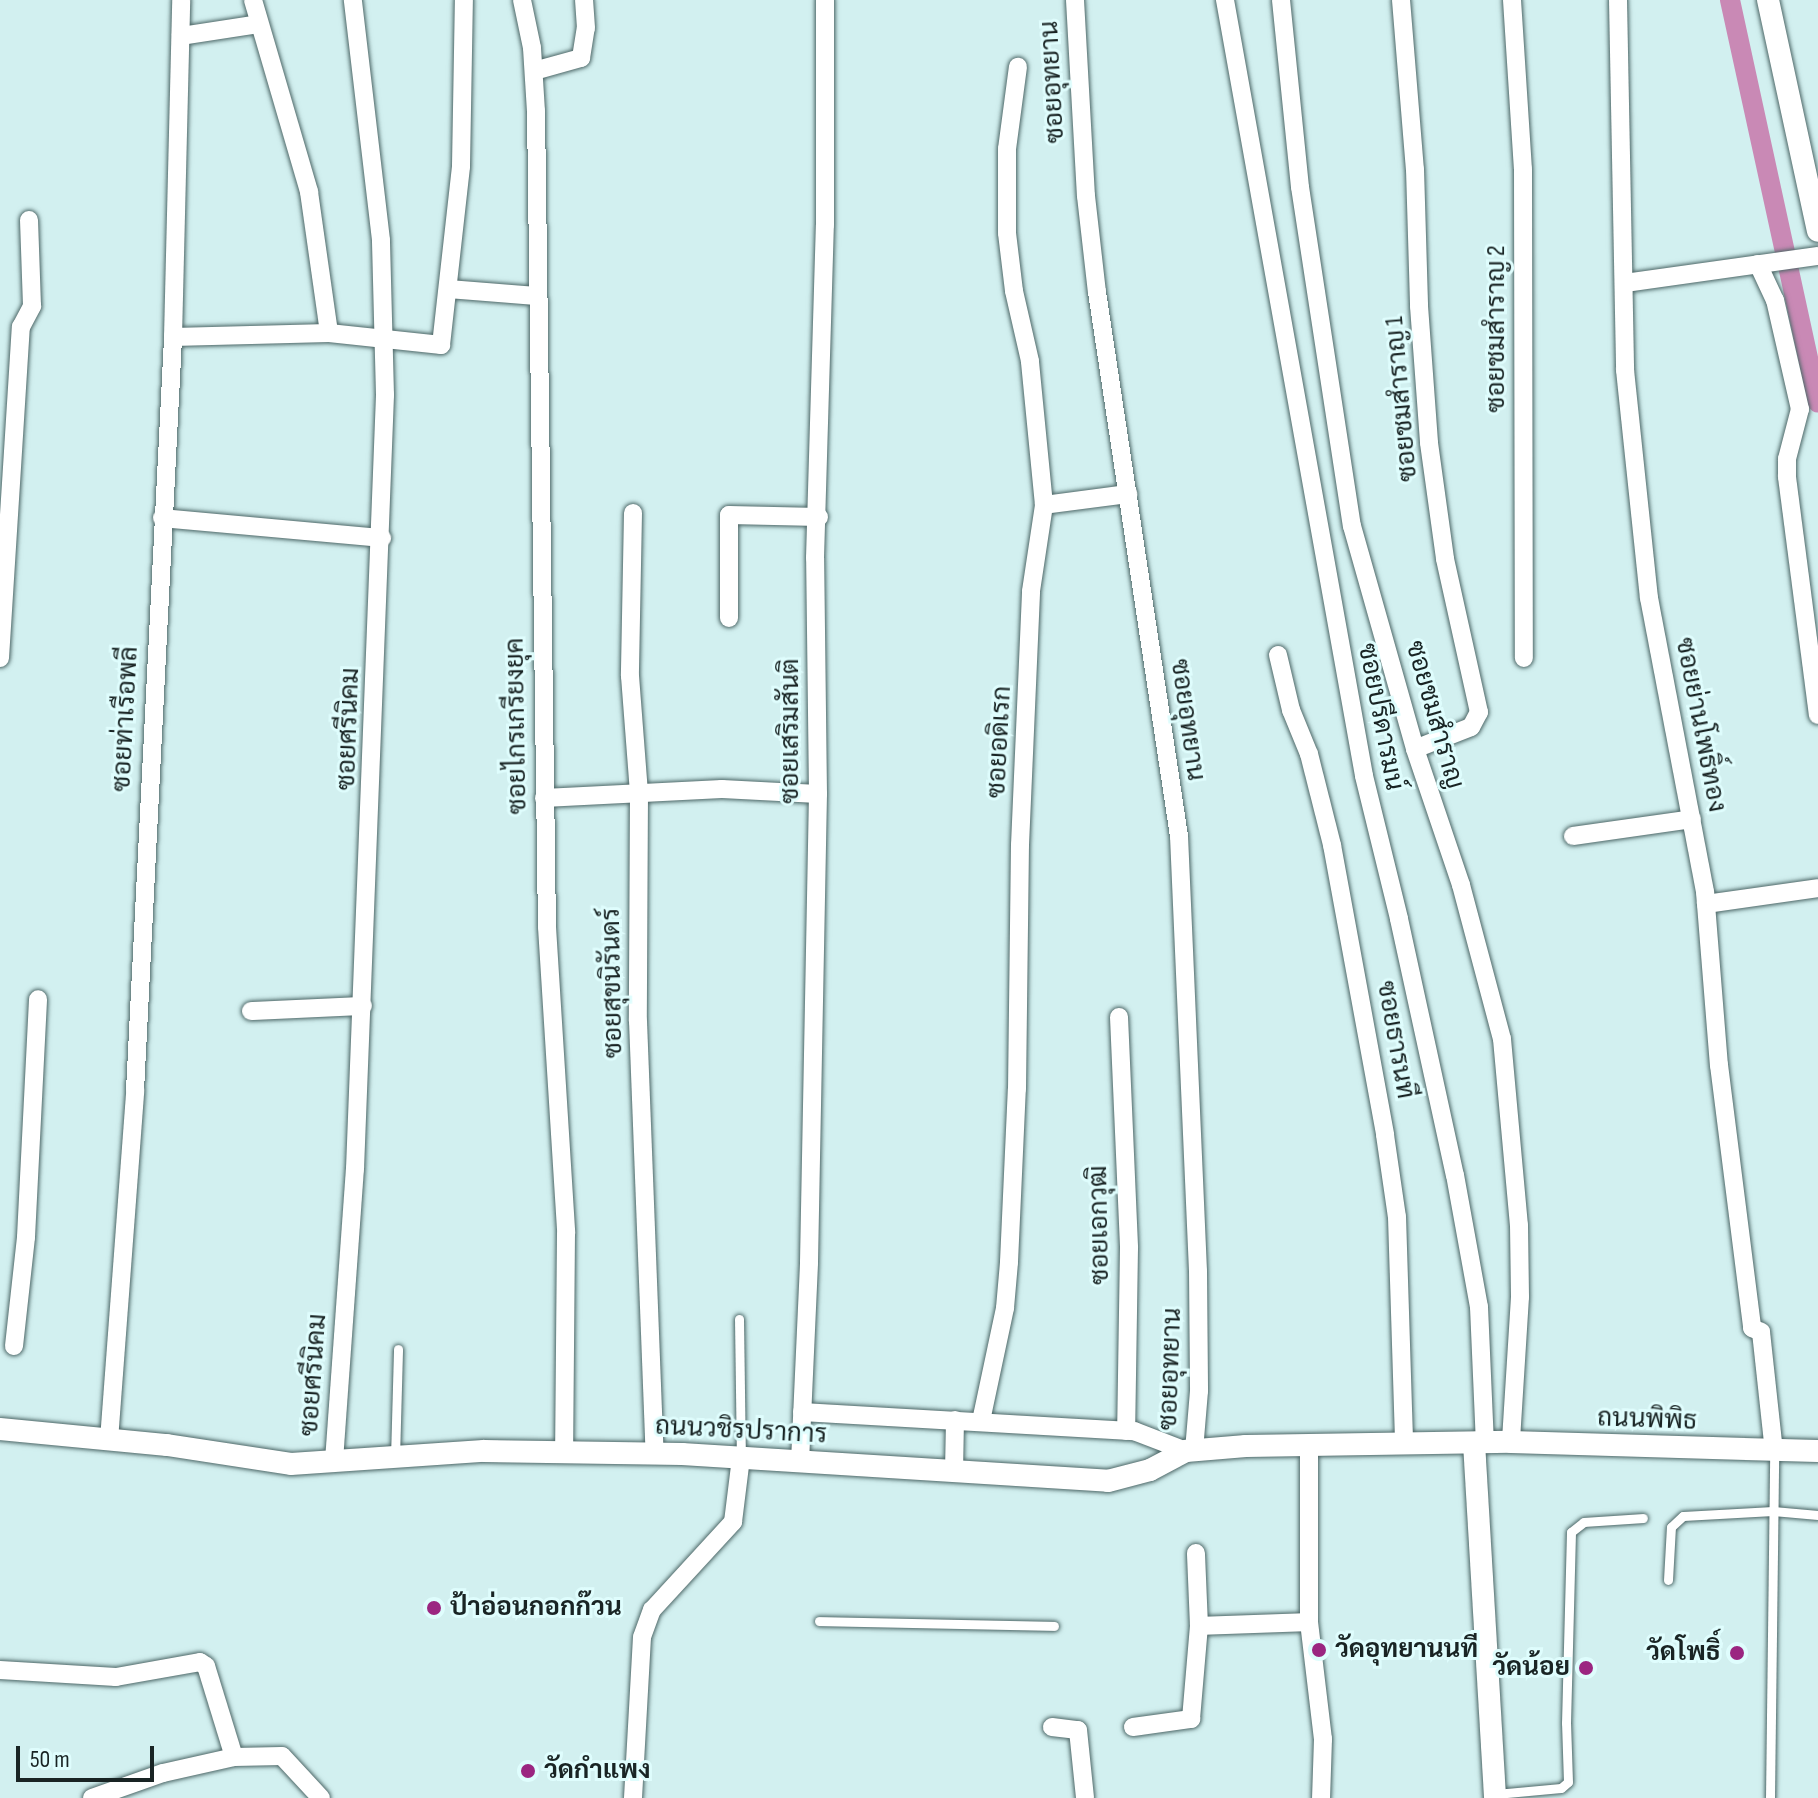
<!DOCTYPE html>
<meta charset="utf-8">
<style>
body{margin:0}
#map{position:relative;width:1818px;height:1798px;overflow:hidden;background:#d2f0f0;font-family:"Sofia Sans Condensed",Sarabun,sans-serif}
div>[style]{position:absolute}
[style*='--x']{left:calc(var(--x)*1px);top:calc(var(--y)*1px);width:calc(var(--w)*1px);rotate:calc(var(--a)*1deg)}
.canal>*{height:20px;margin:-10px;padding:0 10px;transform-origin:10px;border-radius:10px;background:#c989b5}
.roads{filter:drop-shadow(0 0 2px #4d6767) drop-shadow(0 0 2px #4d6767)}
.service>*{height:9px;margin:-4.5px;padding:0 4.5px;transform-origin:4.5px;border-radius:4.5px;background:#fff}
.minor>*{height:18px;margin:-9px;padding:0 9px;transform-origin:9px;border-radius:9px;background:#fff}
.tertiary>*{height:22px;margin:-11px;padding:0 11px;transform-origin:11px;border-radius:11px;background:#fff}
.dots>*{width:22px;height:22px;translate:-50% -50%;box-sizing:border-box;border:4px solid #dffdfd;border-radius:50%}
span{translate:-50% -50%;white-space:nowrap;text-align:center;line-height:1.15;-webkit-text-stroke:6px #dffdfd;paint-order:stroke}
.street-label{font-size:26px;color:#192424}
.poi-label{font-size:26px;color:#192424;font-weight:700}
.left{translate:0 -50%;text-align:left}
.right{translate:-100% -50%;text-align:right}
.scale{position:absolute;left:16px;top:1746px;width:138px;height:36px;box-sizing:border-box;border:4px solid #192424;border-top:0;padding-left:10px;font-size:24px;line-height:28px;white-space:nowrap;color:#192424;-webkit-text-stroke:6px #dffdfd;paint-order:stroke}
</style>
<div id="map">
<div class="canal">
<i style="--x:1730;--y:0;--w:412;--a:77.7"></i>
</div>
<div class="roads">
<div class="service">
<i style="--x:739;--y:1319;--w:137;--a:89.2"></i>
<i style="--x:395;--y:1458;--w:109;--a:-88.4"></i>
<i style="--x:1668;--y:1580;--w:53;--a:-86.8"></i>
<i style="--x:1671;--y:1527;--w:16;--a:-43"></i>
<i style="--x:1683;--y:1516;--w:90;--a:-3.2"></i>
<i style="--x:1773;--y:1511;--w:45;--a:5.1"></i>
<i style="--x:819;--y:1621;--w:235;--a:1.2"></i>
<i style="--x:1496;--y:1794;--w:65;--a:-5.3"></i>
<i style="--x:1561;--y:1788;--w:9;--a:-41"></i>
<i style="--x:1568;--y:1782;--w:59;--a:-91.9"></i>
<i style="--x:1566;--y:1723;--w:191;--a:-88.5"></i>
<i style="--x:1571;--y:1532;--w:16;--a:-38"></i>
<i style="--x:1584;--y:1522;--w:59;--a:-3.9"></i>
<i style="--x:1770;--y:1798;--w:346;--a:-89.3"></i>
</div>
<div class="minor">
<i style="--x:253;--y:0;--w:200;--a:73.7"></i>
<i style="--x:309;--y:192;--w:142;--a:81.9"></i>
<i style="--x:522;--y:0;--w:49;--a:78.2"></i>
<i style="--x:532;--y:48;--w:63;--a:86.4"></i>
<i style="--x:536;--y:111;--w:816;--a:89.23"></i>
<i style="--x:547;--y:927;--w:307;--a:86.4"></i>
<i style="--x:566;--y:1233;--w:219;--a:90.5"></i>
<i style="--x:1075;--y:0;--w:196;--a:86.8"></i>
<i style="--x:1086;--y:196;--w:97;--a:83.5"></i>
<i style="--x:1097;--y:292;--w:550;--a:81.43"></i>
<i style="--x:1179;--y:836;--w:435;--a:87.5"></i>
<i style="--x:1198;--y:1271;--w:120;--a:89.5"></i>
<i style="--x:1199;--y:1391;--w:59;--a:94.8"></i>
<i style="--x:1225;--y:0;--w:788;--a:79.84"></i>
<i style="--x:1364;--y:776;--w:147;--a:76.2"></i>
<i style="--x:1399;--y:919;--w:262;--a:77.7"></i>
<i style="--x:1455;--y:1175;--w:134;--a:79.7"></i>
<i style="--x:1479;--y:1307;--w:136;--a:87.5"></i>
<i style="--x:1281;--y:0;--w:188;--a:84.2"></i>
<i style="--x:1300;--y:187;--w:343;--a:81.3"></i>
<i style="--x:1352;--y:526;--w:232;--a:74.2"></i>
<i style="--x:1415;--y:749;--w:144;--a:71.3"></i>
<i style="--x:1461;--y:885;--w:159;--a:75.1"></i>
<i style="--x:1502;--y:1039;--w:187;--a:84.8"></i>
<i style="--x:1519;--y:1225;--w:72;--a:89.2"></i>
<i style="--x:1520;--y:1297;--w:145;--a:93.6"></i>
<i style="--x:1401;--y:0;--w:170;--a:85.3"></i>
<i style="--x:1415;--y:169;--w:137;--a:88.3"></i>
<i style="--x:1419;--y:306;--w:137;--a:85.8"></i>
<i style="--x:1429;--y:443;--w:117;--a:82.1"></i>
<i style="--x:1445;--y:559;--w:157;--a:77.5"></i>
<i style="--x:1479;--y:712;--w:17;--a:118"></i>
<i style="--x:1471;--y:727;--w:60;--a:158.6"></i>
<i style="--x:1512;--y:0;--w:169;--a:86.3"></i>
<i style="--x:1523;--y:169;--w:489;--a:89.9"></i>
<i style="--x:1618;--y:0;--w:370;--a:88.9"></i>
<i style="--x:1625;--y:370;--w:229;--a:84"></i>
<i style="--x:1649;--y:598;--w:299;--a:79.2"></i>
<i style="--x:1705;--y:892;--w:174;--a:85.4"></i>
<i style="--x:1719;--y:1065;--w:265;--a:82.8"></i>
<i style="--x:1752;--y:1328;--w:10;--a:24"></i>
<i style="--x:1761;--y:1332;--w:121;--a:83.8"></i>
<i style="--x:181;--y:36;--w:79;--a:-8.7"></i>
<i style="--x:534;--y:71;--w:49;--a:-15.5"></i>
<i style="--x:581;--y:58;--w:30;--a:-81"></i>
<i style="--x:586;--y:28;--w:28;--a:-94"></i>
<i style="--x:1758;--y:264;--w:40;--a:65"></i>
<i style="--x:1775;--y:300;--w:112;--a:77.1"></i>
<i style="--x:1800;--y:409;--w:52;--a:104.6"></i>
<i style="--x:1787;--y:459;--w:18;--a:90"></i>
<i style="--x:1787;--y:477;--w:240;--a:82.6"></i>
<i style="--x:1625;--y:283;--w:195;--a:-8"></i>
<i style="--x:448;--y:289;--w:89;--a:4.5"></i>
<i style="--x:173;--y:337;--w:156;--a:-1.5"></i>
<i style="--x:329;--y:333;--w:113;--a:6.1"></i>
<i style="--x:441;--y:345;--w:180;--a:-83.6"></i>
<i style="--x:461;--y:166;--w:166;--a:-89"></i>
<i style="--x:1044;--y:505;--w:85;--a:-7.5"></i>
<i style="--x:633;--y:513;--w:163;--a:91.1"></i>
<i style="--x:630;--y:676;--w:117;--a:85.6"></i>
<i style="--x:639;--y:793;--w:228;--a:90.3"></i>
<i style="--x:638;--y:1021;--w:433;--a:87.8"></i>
<i style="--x:162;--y:518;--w:221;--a:5.2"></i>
<i style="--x:729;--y:618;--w:103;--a:-90"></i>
<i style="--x:729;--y:515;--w:90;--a:1.3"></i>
<i style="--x:1278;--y:655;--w:57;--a:76.7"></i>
<i style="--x:1291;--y:710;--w:48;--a:67.8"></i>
<i style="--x:1309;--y:754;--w:94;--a:75.8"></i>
<i style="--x:1332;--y:845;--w:295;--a:79.6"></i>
<i style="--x:1385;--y:1135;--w:83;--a:81.7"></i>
<i style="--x:1397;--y:1217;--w:227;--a:88.2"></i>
<i style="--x:0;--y:658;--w:332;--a:-86.4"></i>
<i style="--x:21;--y:327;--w:24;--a:-62"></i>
<i style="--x:32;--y:306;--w:86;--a:-92"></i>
<i style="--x:544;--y:798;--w:178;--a:-2.9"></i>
<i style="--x:722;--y:789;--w:96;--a:3"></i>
<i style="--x:1573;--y:836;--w:120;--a:-8.1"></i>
<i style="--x:1706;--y:904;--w:113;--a:-8.1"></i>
<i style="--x:251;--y:1011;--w:112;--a:-2.6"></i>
<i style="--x:1119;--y:1017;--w:231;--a:87.5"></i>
<i style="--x:1129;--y:1248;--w:183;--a:90.9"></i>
<i style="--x:14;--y:1346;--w:110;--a:-83.7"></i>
<i style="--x:26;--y:1237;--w:238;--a:-87.1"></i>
<i style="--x:802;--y:1412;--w:333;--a:3.3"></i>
<i style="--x:1134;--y:1431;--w:56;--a:21"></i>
<i style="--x:981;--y:1421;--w:116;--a:-78"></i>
<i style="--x:1005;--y:1308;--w:46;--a:-85"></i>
<i style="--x:1009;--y:1262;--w:173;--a:-87.4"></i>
<i style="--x:1017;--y:1089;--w:244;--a:-89.3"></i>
<i style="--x:1020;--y:845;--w:254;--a:-87.5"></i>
<i style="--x:1031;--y:591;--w:87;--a:-81.4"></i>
<i style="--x:1044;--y:505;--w:145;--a:-95.6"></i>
<i style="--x:1030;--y:361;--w:72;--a:-102.9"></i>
<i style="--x:1014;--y:291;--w:58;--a:-96.9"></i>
<i style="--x:1007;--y:233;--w:84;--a:-90"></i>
<i style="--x:1007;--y:149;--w:83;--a:-82.4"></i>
<i style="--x:109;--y:1440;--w:350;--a:-85.7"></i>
<i style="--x:135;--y:1091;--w:755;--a:-87.11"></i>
<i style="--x:173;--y:337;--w:337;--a:-88.6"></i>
<i style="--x:1309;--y:1444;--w:178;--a:90"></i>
<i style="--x:1309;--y:1622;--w:118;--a:83.2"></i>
<i style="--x:1323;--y:1739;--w:59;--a:91.9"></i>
<i style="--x:334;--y:1461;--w:293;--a:-85.9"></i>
<i style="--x:355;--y:1169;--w:775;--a:-87.78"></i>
<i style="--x:385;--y:395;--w:155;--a:-91.5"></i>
<i style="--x:381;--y:240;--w:242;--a:-96.7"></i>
<i style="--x:800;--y:1462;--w:200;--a:-87.4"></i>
<i style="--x:809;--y:1262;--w:468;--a:-88.9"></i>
<i style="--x:818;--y:794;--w:236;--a:-90.7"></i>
<i style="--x:815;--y:558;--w:333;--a:-88.3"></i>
<i style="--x:825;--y:225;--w:225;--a:-90"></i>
<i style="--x:954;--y:1472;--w:52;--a:-88.9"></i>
<i style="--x:1199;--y:1626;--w:110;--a:-2.1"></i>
<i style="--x:0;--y:1670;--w:116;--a:3.5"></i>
<i style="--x:116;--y:1677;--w:85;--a:-10.1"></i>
<i style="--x:200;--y:1662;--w:7;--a:34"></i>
<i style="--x:206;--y:1666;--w:95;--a:72.9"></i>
<i style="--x:1052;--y:1727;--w:26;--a:7"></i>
<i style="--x:1078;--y:1730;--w:68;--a:84.1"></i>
<i style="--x:1133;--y:1727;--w:59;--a:-7.9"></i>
<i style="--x:1191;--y:1719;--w:93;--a:-85.1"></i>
<i style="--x:1199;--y:1626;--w:73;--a:-92.4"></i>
<i style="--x:92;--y:1798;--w:75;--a:-19.4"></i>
<i style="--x:163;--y:1773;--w:73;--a:-12.7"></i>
<i style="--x:234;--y:1757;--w:48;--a:-1.2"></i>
<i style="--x:282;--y:1756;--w:57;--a:47.1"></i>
<i style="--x:633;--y:1798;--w:161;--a:-86.8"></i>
<i style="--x:642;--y:1637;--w:29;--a:-70"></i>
<i style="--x:652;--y:1610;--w:120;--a:-47.4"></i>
<i style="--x:733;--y:1522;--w:64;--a:-82.9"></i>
</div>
<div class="tertiary">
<i style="--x:1768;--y:0;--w:236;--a:77.8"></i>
<i style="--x:0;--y:1429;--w:168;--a:5.5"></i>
<i style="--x:167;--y:1445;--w:125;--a:8.7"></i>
<i style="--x:291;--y:1464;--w:193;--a:-3.9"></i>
<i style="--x:484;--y:1451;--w:198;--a:0.9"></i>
<i style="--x:682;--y:1454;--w:427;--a:3.6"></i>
<i style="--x:1108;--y:1481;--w:43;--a:-14.7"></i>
<i style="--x:1150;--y:1470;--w:41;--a:-27.8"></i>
<i style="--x:1186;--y:1451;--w:60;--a:-4.8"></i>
<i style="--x:1246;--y:1446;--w:265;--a:-0.9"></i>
<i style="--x:1511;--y:1442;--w:307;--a:1.7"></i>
<i style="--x:1474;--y:1443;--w:356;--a:86.6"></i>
</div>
</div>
<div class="dots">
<i style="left:434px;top:1608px;background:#9b2681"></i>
<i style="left:1319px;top:1650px;background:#9b2681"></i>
<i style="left:1737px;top:1653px;background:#9b2681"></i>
<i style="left:1586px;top:1668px;background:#9b2681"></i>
<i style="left:528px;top:1771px;background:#9b2681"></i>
</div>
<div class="street-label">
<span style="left:1053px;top:82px;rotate:-93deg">ซอยอุทยาน</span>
<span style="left:1497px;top:329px;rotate:-90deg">ซอยชมสำราญ 2</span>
<span style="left:1402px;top:399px;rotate:-95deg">ซอยชมสำราญ 1</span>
<span style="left:1434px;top:715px;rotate:74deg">ซอยชมสำราญ</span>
<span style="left:1380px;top:717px;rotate:79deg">ซอยปรีดารมน์</span>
<span style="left:126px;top:719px;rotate:-87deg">ซอยท่าเรือพลี</span>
<span style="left:1187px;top:720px;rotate:82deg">ซอยอุทยาน</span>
<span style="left:1700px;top:725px;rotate:79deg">ซอยย่านโพธิ์ทอง</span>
<span style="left:517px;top:726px;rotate:-91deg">ซอยไกรเกรียงยุค</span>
<span style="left:349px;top:729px;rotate:-88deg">ซอยศรีนิคม</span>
<span style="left:791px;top:731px;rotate:-90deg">ซอยเสริมสันติ</span>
<span style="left:1000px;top:742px;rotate:-87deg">ซอยอดิเรก</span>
<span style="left:613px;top:983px;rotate:-91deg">ซอยสุขนิรันดร์</span>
<span style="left:1395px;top:1040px;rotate:80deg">ซอยธารนที</span>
<span style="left:1100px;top:1225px;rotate:-91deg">ซอยเอกวุฒิ</span>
<span style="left:1171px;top:1369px;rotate:-88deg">ซอยอุทยาน</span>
<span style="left:314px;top:1375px;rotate:-86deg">ซอยศรีนิคม</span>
<span style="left:1647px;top:1420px;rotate:2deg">ถนนพิพิธ</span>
<span style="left:741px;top:1431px;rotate:3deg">ถนนวชิรปราการ</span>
</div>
<div class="poi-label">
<span class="left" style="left:450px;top:1608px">ป้าอ่อนกอกก๊วน</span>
<span class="left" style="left:1335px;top:1650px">วัดอุทยานนที</span>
<span class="right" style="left:1721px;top:1653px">วัดโพธิ์</span>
<span class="right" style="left:1570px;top:1668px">วัดน้อย</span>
<span class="left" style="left:544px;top:1771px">วัดกำแพง</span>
</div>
<div class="scale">50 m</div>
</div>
